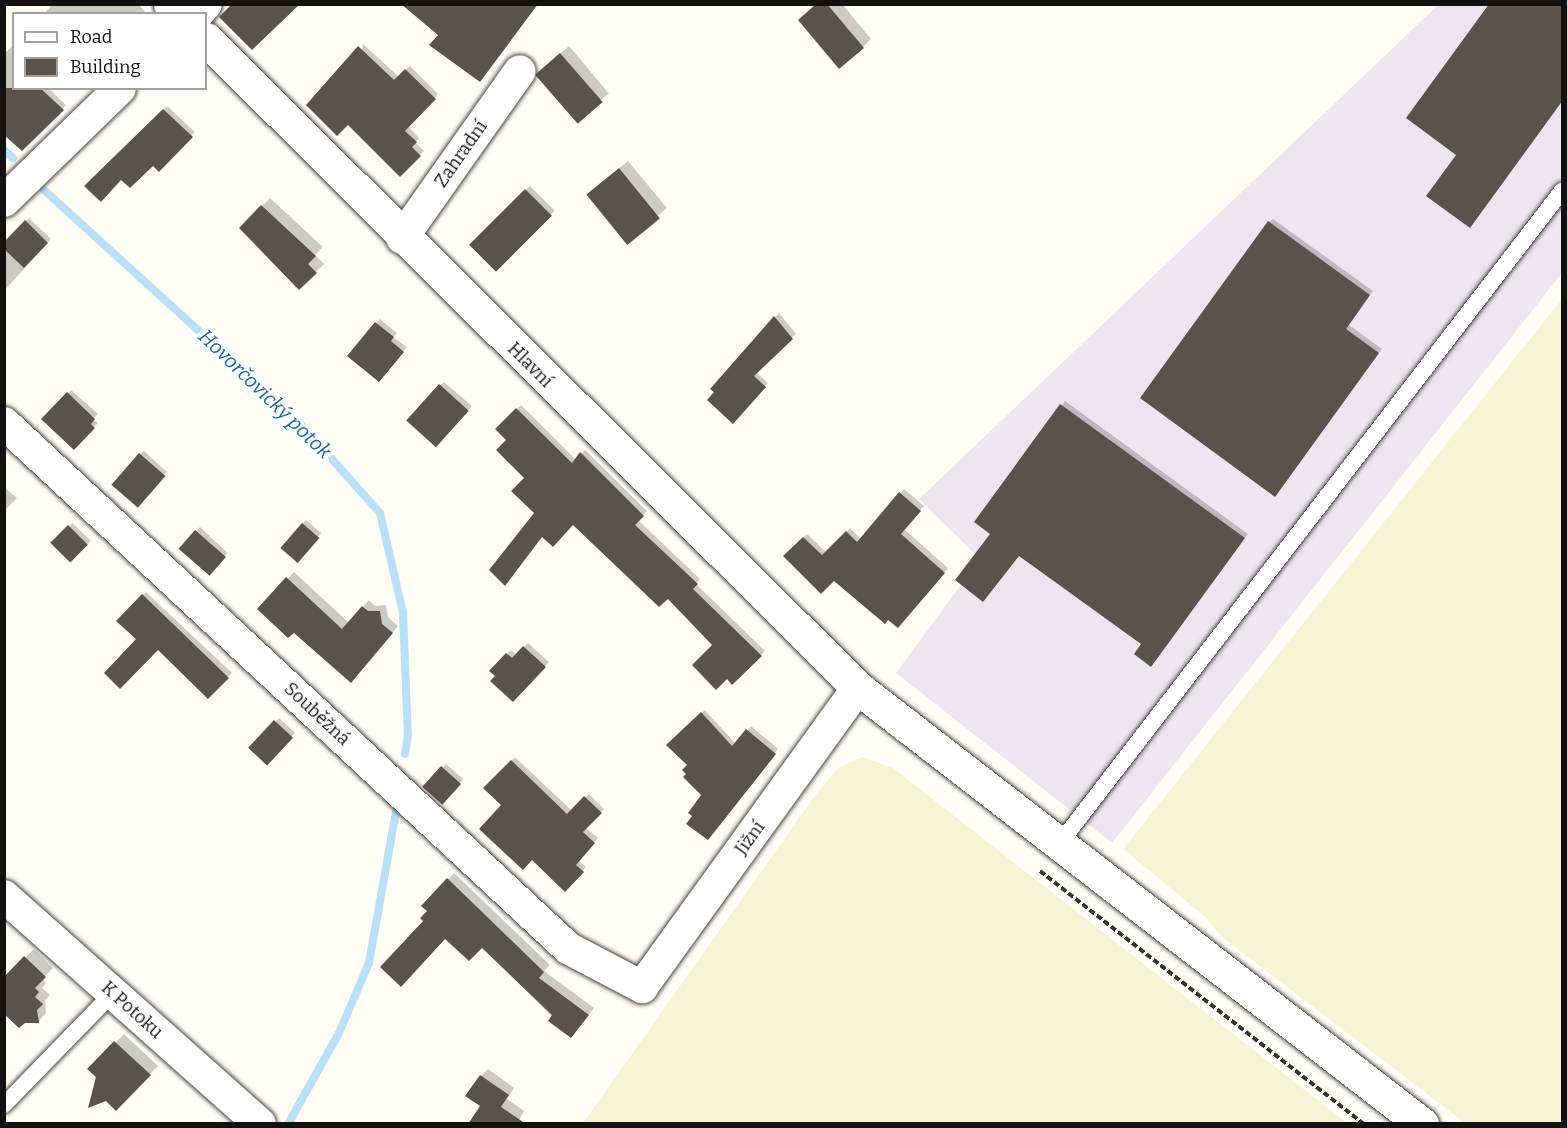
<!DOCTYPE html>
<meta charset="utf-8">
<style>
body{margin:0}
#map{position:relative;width:1567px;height:1128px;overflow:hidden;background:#fffdf5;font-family:Bitter,serif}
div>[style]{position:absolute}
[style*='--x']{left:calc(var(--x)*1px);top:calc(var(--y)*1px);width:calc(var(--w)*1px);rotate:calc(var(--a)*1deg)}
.industrial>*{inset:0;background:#eee6ef}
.farmland>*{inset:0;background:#f6f3d4}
.shadow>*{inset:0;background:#0003;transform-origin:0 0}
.stream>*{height:8px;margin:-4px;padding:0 4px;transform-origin:4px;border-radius:4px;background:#b9e0f7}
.building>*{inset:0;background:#5a524d;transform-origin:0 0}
.path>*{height:4px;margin-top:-2px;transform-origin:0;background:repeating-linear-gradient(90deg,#333 0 6px,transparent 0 9px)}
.roads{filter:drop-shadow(0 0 2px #444) drop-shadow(0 0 2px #444)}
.service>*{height:16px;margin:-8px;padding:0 8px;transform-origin:8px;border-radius:8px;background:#fff}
.minor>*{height:32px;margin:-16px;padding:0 16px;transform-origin:16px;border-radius:16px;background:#fff}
.tertiary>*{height:33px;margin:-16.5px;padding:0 16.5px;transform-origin:16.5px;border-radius:16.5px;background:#fff}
span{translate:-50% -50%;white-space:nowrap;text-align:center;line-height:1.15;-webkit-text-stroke:6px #fff;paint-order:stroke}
.street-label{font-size:18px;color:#111}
.water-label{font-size:20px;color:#1768a6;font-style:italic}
.frame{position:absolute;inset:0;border:6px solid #111;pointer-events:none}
.legend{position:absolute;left:12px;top:12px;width:195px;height:78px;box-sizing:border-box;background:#fff;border:2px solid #a0a0a0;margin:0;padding:8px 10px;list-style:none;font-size:18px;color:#111}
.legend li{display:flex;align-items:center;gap:12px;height:30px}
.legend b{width:30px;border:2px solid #a0a0a0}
</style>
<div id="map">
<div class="industrial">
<i style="clip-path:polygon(1438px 5px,1562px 5px,1562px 273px,1112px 843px,896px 673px,980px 559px,919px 499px)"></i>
</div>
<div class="farmland">
<i style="clip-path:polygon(1562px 299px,1562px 1123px,1465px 1123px,1223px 938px,1204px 916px,1123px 849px)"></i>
<i style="clip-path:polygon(863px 757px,893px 768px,1347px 1123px,583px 1123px,814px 797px,839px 767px)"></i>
</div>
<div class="shadow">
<i style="clip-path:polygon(53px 4px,138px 4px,147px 14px,44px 14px)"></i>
<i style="clip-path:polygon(817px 4px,842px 4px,871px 39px,863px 47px)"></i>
<i style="clip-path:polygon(1562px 4px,1562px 101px,1470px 226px,1458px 154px)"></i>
<i style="clip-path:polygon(363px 44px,399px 77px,410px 66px,438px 94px,408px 126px,419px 138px,415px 142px,424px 151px,400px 174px,348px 123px)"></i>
<i style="clip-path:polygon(14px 45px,14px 88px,48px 88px,66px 105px,22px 149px,4px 133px,4px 54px)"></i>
<i style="left:569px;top:46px;width:62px;height:42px;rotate:50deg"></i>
<i style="clip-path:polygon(167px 106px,195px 132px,159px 170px,153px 164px,121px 178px,86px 186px)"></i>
<i style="clip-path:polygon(628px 161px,667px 208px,627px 242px,597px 187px)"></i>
<i style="left:530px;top:186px;width:35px;height:83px;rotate:45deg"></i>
<i style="clip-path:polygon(270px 198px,323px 247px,315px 255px,324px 264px,299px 288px,241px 228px)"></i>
<i style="clip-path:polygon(29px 218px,51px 239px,4px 291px,4px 244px)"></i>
<i style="clip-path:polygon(1273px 219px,1373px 291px,1349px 325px,1382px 349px,1279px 491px,1269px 222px)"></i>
<i style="clip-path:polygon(779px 313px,796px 334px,756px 372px,768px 383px,733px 421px,712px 389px)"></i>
<i style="clip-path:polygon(380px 319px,397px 333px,393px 337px,407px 347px,383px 377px,349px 356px)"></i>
<i style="clip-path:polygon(444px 382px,472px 406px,437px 445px,440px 386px)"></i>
<i style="clip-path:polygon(71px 390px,98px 414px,93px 419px,98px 423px,74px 447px,43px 419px)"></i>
<i style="clip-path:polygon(1065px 401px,1248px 534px,1155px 661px,1143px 644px,976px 522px)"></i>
<i style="clip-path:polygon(521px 405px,576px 460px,585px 450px,647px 511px,638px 520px,700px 579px,696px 584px,765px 651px,733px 683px,714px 645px,668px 597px,574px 523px,542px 536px,526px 478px,508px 440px,497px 429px)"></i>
<i style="clip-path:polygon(144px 451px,167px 472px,137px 505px,140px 454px)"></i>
<i style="clip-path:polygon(4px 487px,17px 498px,4px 511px)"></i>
<i style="clip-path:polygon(904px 489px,924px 506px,904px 529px,948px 568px,902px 622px,834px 579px,785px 556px,807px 534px,826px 552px,850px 528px,861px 539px)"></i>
<i style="left:306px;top:520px;width:20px;height:36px;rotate:41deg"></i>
<i style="left:72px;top:523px;width:26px;height:28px;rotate:43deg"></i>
<i style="left:200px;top:527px;width:38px;height:29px;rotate:43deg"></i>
<i style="clip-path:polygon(294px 572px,349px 623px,369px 600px,375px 606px,386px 605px,388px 617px,398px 626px,357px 674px,259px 609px)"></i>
<i style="clip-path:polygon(146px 592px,232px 673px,208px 697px,158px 648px,138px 639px,119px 621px)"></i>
<i style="clip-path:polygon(528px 643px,549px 662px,513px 700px,491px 671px,511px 650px,516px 655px)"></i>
<i style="clip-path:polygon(705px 710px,736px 744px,751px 726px,778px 749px,711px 835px,694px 816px,703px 795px,688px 774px,689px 765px,668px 745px)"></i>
<i style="left:279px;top:718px;width:22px;height:41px;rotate:43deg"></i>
<i style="clip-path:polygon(515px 757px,572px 811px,589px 794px,604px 809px,586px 828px,598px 838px,578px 860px,586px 867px,565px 890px,503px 805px,485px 788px)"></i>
<i style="left:446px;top:764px;width:23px;height:31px;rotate:41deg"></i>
<i style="clip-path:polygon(454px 873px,550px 965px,544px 971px,594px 1008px,571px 1036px,482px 946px,425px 921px,429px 911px,424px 906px)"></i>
<i style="clip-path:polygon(34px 949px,53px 968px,42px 979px,46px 983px,42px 988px,50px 995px,45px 1000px,46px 1013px,38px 1022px,4px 979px)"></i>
<i style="clip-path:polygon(124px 1034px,158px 1066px,116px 1109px,90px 1069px)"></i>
<i style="clip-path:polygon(488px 1069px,514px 1088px,507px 1099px,524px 1111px,517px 1124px,482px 1106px,481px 1076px)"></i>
</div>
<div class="stream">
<i style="--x:4;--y:150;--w:12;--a:42"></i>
<i style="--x:44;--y:190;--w:343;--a:42.3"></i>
<i style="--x:298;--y:421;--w:123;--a:48.3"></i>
<i style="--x:380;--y:513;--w:103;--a:77"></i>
<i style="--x:403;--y:613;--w:122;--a:87.7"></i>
<i style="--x:408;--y:735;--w:19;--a:99"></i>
<i style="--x:288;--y:1124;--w:104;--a:-60.7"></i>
<i style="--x:339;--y:1033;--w:76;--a:-66.8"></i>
<i style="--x:369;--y:963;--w:165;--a:-79.9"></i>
</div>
<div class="building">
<i style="clip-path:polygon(232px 4px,300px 4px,252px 50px,219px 17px)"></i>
<i style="clip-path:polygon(401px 4px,538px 4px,480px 82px,429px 45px,438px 35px)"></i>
<i style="clip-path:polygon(816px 4px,827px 4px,864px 48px,839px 69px,798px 20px)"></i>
<i style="clip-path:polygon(1489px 4px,1563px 4px,1563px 100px,1470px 228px,1426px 196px,1456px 155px,1406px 118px)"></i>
<i style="clip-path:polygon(358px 46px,394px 80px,405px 69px,436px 99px,405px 131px,417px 142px,412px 147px,421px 156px,400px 177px,348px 125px,337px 136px,306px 105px)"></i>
<i style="left:560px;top:53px;width:65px;height:33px;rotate:49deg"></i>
<i style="clip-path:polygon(4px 88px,40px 88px,64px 110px,22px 151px,4px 135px)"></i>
<i style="clip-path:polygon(163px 109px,193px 137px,159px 172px,153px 166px,130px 188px,121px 180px,101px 202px,84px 186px)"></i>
<i style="left:619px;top:168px;width:65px;height:42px;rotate:51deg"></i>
<i style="left:525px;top:189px;width:38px;height:79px;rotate:45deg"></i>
<i style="clip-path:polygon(261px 205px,316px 256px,308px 264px,317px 273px,299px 290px,239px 228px)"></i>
<i style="clip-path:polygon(25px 220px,48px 243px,24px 268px,4px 249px,4px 242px)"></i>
<i style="clip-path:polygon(1268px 221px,1370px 295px,1346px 329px,1379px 353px,1275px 497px,1140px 398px)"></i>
<i style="clip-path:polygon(774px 316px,793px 339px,754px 376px,766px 387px,733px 424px,707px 400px,714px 392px,710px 389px)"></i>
<i style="clip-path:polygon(375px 322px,394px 337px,391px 341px,404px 352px,379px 382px,347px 356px)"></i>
<i style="left:439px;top:384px;width:40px;height:49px;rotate:42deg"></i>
<i style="clip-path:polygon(67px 392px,95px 419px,91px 424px,95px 428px,74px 450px,41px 419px)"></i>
<i style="clip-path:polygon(1060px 404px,1245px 538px,1151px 667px,1134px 654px,1141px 644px,1019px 556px,983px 602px,955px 580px,990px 534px,974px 522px)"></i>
<i style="clip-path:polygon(516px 408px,572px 463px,580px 452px,644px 516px,635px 525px,698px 584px,693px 589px,762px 656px,732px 685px,727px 679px,716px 690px,692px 665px,712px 645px,668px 599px,659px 607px,573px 525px,553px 547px,542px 537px,505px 586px,489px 570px,534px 513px,511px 491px,524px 478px,496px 450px,506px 440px,495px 429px)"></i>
<i style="left:139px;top:453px;width:35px;height:42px;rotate:41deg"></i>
<i style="clip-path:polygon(899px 492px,921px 511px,901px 534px,945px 573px,898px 628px,888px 620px,885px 624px,834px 581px,821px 594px,783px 556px,803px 537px,822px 555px,846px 531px,857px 542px)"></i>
<i style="left:302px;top:523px;width:23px;height:33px;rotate:41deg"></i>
<i style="left:68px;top:525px;width:28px;height:25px;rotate:45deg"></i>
<i style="left:195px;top:530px;width:41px;height:25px;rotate:41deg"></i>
<i style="clip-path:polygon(286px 577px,342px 629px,362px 606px,368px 611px,380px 611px,382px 624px,393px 633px,351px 683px,294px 633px,288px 638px,257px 609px)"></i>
<i style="clip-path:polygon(142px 594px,229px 678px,208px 699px,158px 650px,120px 689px,104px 673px,136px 639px,116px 621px)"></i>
<i style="clip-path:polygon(523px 646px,546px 667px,513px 702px,490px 681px,495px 676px,489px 671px,506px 653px,512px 658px)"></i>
<i style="clip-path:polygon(701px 712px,732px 746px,746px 729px,776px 754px,708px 840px,686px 824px,692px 816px,688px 813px,701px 795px,683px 777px,686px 774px,682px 770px,687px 765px,666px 745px)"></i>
<i style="left:274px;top:720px;width:26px;height:38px;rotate:43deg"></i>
<i style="clip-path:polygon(511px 760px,567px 814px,584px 796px,602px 813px,583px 832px,595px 843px,576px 865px,584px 872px,565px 892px,532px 860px,523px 870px,479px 829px,501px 805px,483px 788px)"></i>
<i style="left:441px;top:766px;width:27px;height:28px;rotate:42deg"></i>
<i style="clip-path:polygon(447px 878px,544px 972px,539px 978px,589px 1015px,571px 1038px,548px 1021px,552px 1015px,482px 948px,469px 961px,445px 939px,401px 987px,380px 967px,423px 921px,420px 918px,427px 911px,421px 906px)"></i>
<i style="clip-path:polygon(24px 956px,46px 977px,35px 988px,39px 992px,35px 997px,43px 1004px,37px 1010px,39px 1023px,25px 1023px,19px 1028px,4px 1014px,4px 977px)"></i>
<i style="clip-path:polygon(114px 1041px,151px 1075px,116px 1111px,106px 1101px,88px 1108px,96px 1077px,87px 1069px)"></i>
<i style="clip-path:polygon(480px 1075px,509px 1095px,501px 1107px,526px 1124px,468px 1124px,480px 1106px,465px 1096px)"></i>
</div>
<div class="path">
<i style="--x:1040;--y:871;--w:411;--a:38"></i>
</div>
<div class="roads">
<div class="service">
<i style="--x:1060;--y:843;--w:823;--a:-52.41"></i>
<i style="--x:4;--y:1105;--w:156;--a:-45.8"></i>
</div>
<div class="minor">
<i style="--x:197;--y:14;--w:13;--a:-48"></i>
<i style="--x:4;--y:201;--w:162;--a:-44.2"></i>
<i style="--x:402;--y:238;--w:204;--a:-54.8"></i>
<i style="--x:4;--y:423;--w:771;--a:42.95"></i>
<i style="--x:568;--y:948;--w:84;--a:27.8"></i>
<i style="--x:642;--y:987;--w:369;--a:-54.2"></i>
<i style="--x:4;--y:896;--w:343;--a:41.7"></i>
</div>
<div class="tertiary">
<i style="--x:170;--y:4;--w:13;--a:48"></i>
<i style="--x:206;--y:39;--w:920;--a:44.87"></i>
<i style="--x:858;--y:688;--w:713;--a:37.71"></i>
</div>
</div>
<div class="street-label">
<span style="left:461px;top:154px;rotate:-55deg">Zahradní</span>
<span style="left:530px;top:365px;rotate:45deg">Hlavní</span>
<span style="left:317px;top:714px;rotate:43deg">Souběžná</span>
<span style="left:750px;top:838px;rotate:-54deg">Jižní</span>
<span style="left:132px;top:1010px;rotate:42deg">K Potoku</span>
</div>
<div class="water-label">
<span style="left:265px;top:394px;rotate:44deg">Hovorčovický potok</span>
</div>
<div class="frame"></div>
<ul class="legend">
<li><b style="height:8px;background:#fff"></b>Road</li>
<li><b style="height:16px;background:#5a524d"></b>Building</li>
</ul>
</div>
